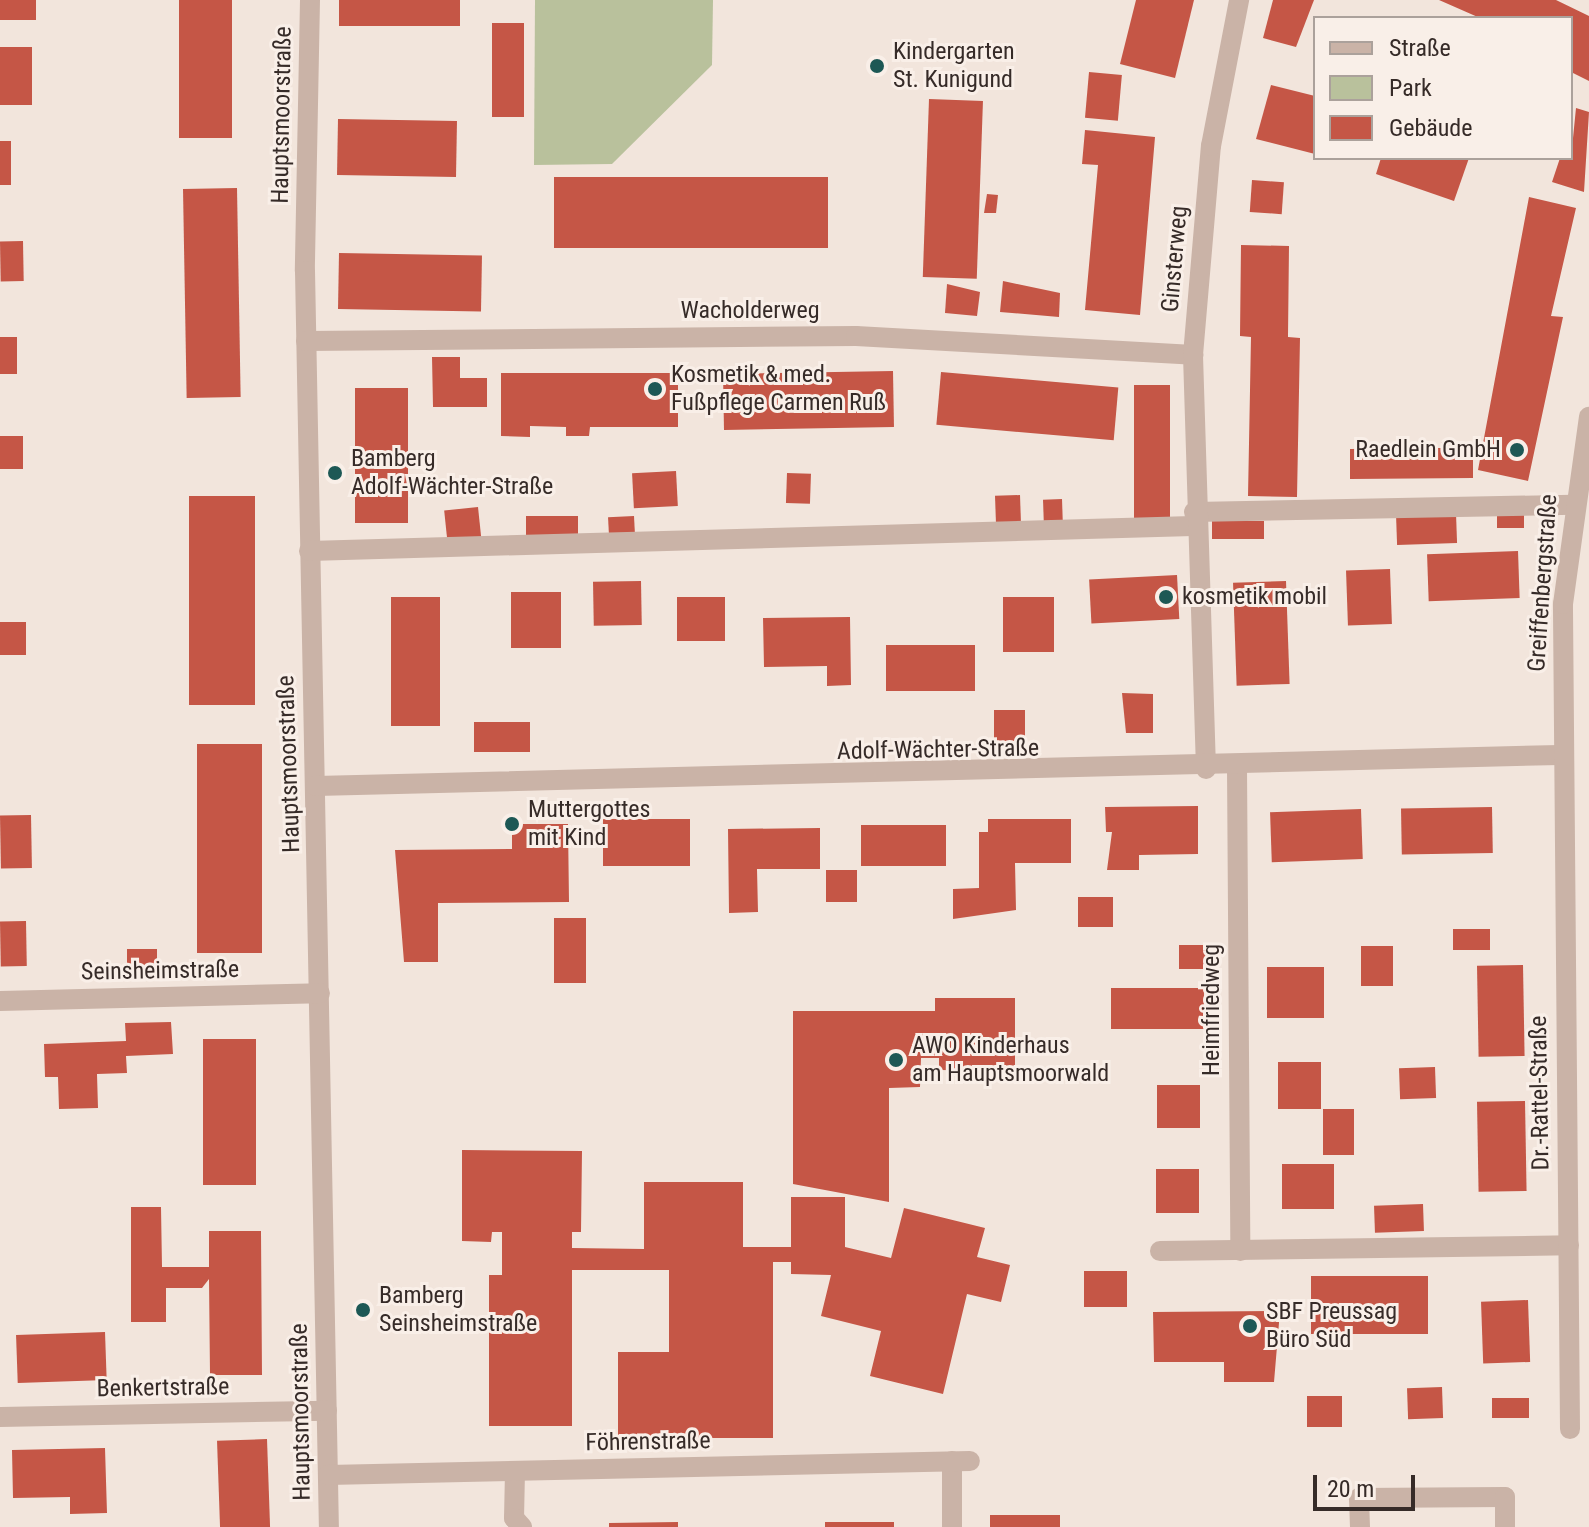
<!DOCTYPE html>
<meta charset="utf-8">
<style>
body{margin:0}
#map{position:relative;width:1589px;height:1527px;overflow:hidden;background:#f2e5dc;font-family:"Roboto Condensed",sans-serif}
div>[style]{position:absolute}
[style*='--x']{left:calc(var(--x)*1px);top:calc(var(--y)*1px);width:calc(var(--w)*1px);rotate:calc(var(--a)*1deg)}
.green>*{inset:0;background:#b9c19c}
.building>*{inset:0;background:#c55646;transform-origin:0 0}
.minor>*{height:20px;margin:-10px;padding:0 10px;transform-origin:10px;border-radius:10px;background:#cab3a7}
.dots>*{width:22px;height:22px;translate:-50% -50%;box-sizing:border-box;border:4px solid #f9efe8;border-radius:50%}
span{translate:-50% -50%;white-space:nowrap;text-align:center;line-height:1.15;-webkit-text-stroke:6px #f9efe8;paint-order:stroke}
.poi-label{font-size:24px;color:#362b28}
.left{translate:0 -50%;text-align:left}
.right{translate:-100% -50%;text-align:right}
.street-label{font-size:24px;color:#362b28}
.legend{position:absolute;left:1313px;top:16px;width:260px;height:144px;box-sizing:border-box;background:#f9efe8;border:2px solid #aba19b;margin:0;padding:10px 14px;list-style:none;font-size:24px;color:#362b28}
.legend li{display:flex;align-items:center;gap:16px;height:40px}
.legend b{width:40px;border:2px solid #aba19b}
.scale{position:absolute;left:1313px;top:1475px;width:102px;height:36px;box-sizing:border-box;border:4px solid #362b28;border-top:0;padding-left:10px;font-size:24px;line-height:28px;white-space:nowrap;color:#362b28;-webkit-text-stroke:6px #f9efe8;paint-order:stroke}
</style>
<div id="map">
<div class="green">
<i style="clip-path:polygon(535px 0,713px 0,712px 65px,612px 164px,534px 165px)"></i>
</div>
<div class="building">
<i style="left:0;top:0;width:36px;height:20px"></i>
<i style="left:179px;top:0;width:53px;height:138px"></i>
<i style="left:339px;top:0;width:121px;height:26px"></i>
<i style="clip-path:polygon(1136px 0,1194px 0,1175px 78px,1120px 64px)"></i>
<i style="clip-path:polygon(1273px 0,1314px 0,1296px 47px,1263px 38px)"></i>
<i style="clip-path:polygon(1439px 0,1556px 0,1589px 16px,1589px 81px,1571px 72px,1571px 18px,1480px 18px)"></i>
<i style="left:492px;top:23px;width:32px;height:94px"></i>
<i style="left:0;top:47px;width:32px;height:58px"></i>
<i style="left:1089px;top:72px;width:33px;height:46px;rotate:5deg"></i>
<i style="clip-path:polygon(1271px 85px,1315px 96px,1315px 154px,1256px 139px)"></i>
<i style="left:929px;top:99px;width:54px;height:178px;rotate:2deg"></i>
<i style="clip-path:polygon(1576px 108px,1589px 112px,1584px 192px,1552px 182px,1560px 158px,1571px 158px)"></i>
<i style="left:338px;top:119px;width:119px;height:56px;rotate:1deg"></i>
<i style="clip-path:polygon(1085px 130px,1155px 137px,1140px 315px,1085px 310px,1098px 165px,1082px 164px)"></i>
<i style="left:0;top:141px;width:11px;height:44px"></i>
<i style="clip-path:polygon(1381px 158px,1469px 158px,1454px 201px,1376px 174px)"></i>
<i style="left:828px;top:177px;width:71px;height:274px;rotate:90deg"></i>
<i style="left:1252px;top:180px;width:32px;height:32px;rotate:4deg"></i>
<i style="left:237px;top:188px;width:209px;height:54px;rotate:89deg"></i>
<i style="clip-path:polygon(987px 194px,998px 195px,996px 213px,984px 213px)"></i>
<i style="clip-path:polygon(1529px 197px,1576px 208px,1551px 316px,1563px 317px,1528px 481px,1478px 470px)"></i>
<i style="left:23px;top:241px;width:40px;height:23px;rotate:89deg"></i>
<i style="clip-path:polygon(1241px 245px,1289px 246px,1288px 337px,1300px 338px,1297px 497px,1248px 496px,1251px 337px,1240px 336px)"></i>
<i style="left:339px;top:253px;width:143px;height:56px;rotate:1deg"></i>
<i style="clip-path:polygon(1003px 281px,1060px 293px,1059px 317px,1000px 312px)"></i>
<i style="clip-path:polygon(947px 284px,980px 292px,977px 316px,945px 313px)"></i>
<i style="left:0;top:337px;width:17px;height:37px"></i>
<i style="clip-path:polygon(432px 357px,460px 357px,460px 378px,487px 378px,487px 407px,433px 407px)"></i>
<i style="left:893px;top:371px;width:56px;height:170px;rotate:89deg"></i>
<i style="left:941px;top:372px;width:178px;height:53px;rotate:5deg"></i>
<i style="clip-path:polygon(501px 373px,678px 373px,678px 427px,590px 427px,589px 436px,566px 436px,566px 427px,530px 426px,530px 437px,501px 436px)"></i>
<i style="left:1134px;top:385px;width:36px;height:135px"></i>
<i style="left:355px;top:388px;width:53px;height:135px"></i>
<i style="left:23px;top:436px;width:33px;height:23px;rotate:90deg"></i>
<i style="clip-path:polygon(1441px 442px,1473px 442px,1473px 478px,1350px 479px,1350px 449px,1441px 448px)"></i>
<i style="left:676px;top:471px;width:35px;height:44px;rotate:87deg"></i>
<i style="left:787px;top:473px;width:24px;height:30px;rotate:2deg"></i>
<i style="left:1020px;top:495px;width:31px;height:25px;rotate:88deg"></i>
<i style="left:189px;top:496px;width:66px;height:209px"></i>
<i style="left:1062px;top:499px;width:25px;height:19px;rotate:88deg"></i>
<i style="left:478px;top:507px;width:31px;height:34px;rotate:84deg"></i>
<i style="left:1456px;top:513px;width:30px;height:60px;rotate:88deg"></i>
<i style="left:1497px;top:514px;width:27px;height:14px"></i>
<i style="left:578px;top:516px;width:19px;height:52px;rotate:90deg"></i>
<i style="left:634px;top:516px;width:18px;height:26px;rotate:87deg"></i>
<i style="left:1212px;top:521px;width:52px;height:18px"></i>
<i style="left:1518px;top:551px;width:47px;height:91px;rotate:88deg"></i>
<i style="left:1390px;top:569px;width:55px;height:44px;rotate:88deg"></i>
<i style="left:1177px;top:575px;width:44px;height:88px;rotate:87deg"></i>
<i style="left:641px;top:581px;width:44px;height:48px;rotate:89deg"></i>
<i style="left:1286px;top:581px;width:103px;height:53px;rotate:88deg"></i>
<i style="left:561px;top:592px;width:56px;height:50px;rotate:90deg"></i>
<i style="left:440px;top:597px;width:129px;height:49px;rotate:90deg"></i>
<i style="left:677px;top:597px;width:48px;height:44px"></i>
<i style="left:1054px;top:597px;width:55px;height:51px;rotate:90deg"></i>
<i style="clip-path:polygon(850px 617px,851px 685px,827px 686px,827px 666px,764px 667px,763px 618px)"></i>
<i style="left:0;top:622px;width:26px;height:33px"></i>
<i style="left:886px;top:645px;width:89px;height:46px"></i>
<i style="clip-path:polygon(1122px 693px,1153px 694px,1153px 733px,1126px 733px)"></i>
<i style="left:994px;top:710px;width:31px;height:31px"></i>
<i style="left:474px;top:722px;width:56px;height:30px"></i>
<i style="left:262px;top:744px;width:209px;height:65px;rotate:90deg"></i>
<i style="clip-path:polygon(1198px 806px,1198px 854px,1139px 855px,1139px 870px,1107px 870px,1112px 832px,1106px 832px,1105px 807px)"></i>
<i style="left:1492px;top:807px;width:46px;height:91px;rotate:89deg"></i>
<i style="left:1361px;top:809px;width:50px;height:91px;rotate:88deg"></i>
<i style="left:31px;top:815px;width:53px;height:31px;rotate:89deg"></i>
<i style="left:603px;top:819px;width:87px;height:47px"></i>
<i style="clip-path:polygon(988px 819px,1071px 819px,1071px 863px,1015px 863px,1016px 910px,953px 919px,953px 889px,979px 888px,979px 832px,988px 832px)"></i>
<i style="clip-path:polygon(512px 824px,568px 824px,569px 902px,438px 903px,438px 962px,404px 962px,395px 850px,512px 849px)"></i>
<i style="left:861px;top:825px;width:85px;height:41px"></i>
<i style="clip-path:polygon(820px 828px,820px 869px,757px 869px,758px 912px,729px 913px,728px 829px)"></i>
<i style="left:826px;top:870px;width:31px;height:32px"></i>
<i style="left:1078px;top:897px;width:35px;height:30px"></i>
<i style="left:586px;top:918px;width:65px;height:32px;rotate:90deg"></i>
<i style="left:26px;top:921px;width:45px;height:26px;rotate:89deg"></i>
<i style="left:1490px;top:929px;width:21px;height:37px;rotate:90deg"></i>
<i style="left:1179px;top:945px;width:31px;height:24px"></i>
<i style="left:1361px;top:946px;width:32px;height:40px"></i>
<i style="left:157px;top:949px;width:25px;height:30px;rotate:90deg"></i>
<i style="left:1523px;top:965px;width:91px;height:46px;rotate:89deg"></i>
<i style="left:1267px;top:967px;width:57px;height:51px"></i>
<i style="left:1204px;top:988px;width:41px;height:93px;rotate:90deg"></i>
<i style="clip-path:polygon(935px 998px,1015px 998px,1015px 1071px,939px 1070px,939px 1058px,921px 1058px,920px 1087px,889px 1088px,889px 1202px,793px 1184px,793px 1011px,935px 1011px)"></i>
<i style="clip-path:polygon(171px 1022px,173px 1054px,126px 1056px,127px 1073px,97px 1074px,98px 1108px,59px 1109px,58px 1077px,45px 1077px,44px 1044px,126px 1041px,125px 1023px)"></i>
<i style="left:203px;top:1039px;width:53px;height:146px"></i>
<i style="left:1278px;top:1062px;width:43px;height:47px"></i>
<i style="left:1435px;top:1067px;width:31px;height:36px;rotate:88deg"></i>
<i style="left:1157px;top:1085px;width:43px;height:43px"></i>
<i style="left:1525px;top:1101px;width:90px;height:48px;rotate:89deg"></i>
<i style="left:1323px;top:1109px;width:31px;height:46px"></i>
<i style="clip-path:polygon(462px 1150px,582px 1151px,581px 1232px,572px 1232px,572px 1248px,644px 1249px,644px 1182px,743px 1182px,743px 1247px,791px 1247px,791px 1197px,845px 1197px,845px 1247px,891px 1258px,904px 1208px,985px 1228px,977px 1257px,1010px 1265px,1001px 1302px,967px 1294px,943px 1394px,870px 1376px,881px 1331px,821px 1316px,831px 1275px,791px 1274px,791px 1262px,773px 1262px,773px 1438px,618px 1438px,618px 1352px,669px 1352px,669px 1270px,572px 1270px,572px 1426px,489px 1426px,489px 1275px,502px 1275px,502px 1232px,492px 1232px,491px 1242px,462px 1241px)"></i>
<i style="left:1282px;top:1164px;width:52px;height:45px"></i>
<i style="left:1156px;top:1169px;width:43px;height:44px"></i>
<i style="left:1423px;top:1204px;width:27px;height:49px;rotate:88deg"></i>
<i style="clip-path:polygon(131px 1207px,161px 1207px,162px 1267px,209px 1267px,209px 1231px,261px 1231px,262px 1375px,210px 1375px,209px 1279px,202px 1288px,166px 1288px,166px 1322px,131px 1322px)"></i>
<i style="left:1084px;top:1271px;width:43px;height:36px"></i>
<i style="left:1311px;top:1276px;width:117px;height:58px"></i>
<i style="left:1528px;top:1300px;width:62px;height:47px;rotate:88deg"></i>
<i style="clip-path:polygon(1280px 1311px,1274px 1382px,1224px 1382px,1224px 1362px,1154px 1362px,1153px 1312px)"></i>
<i style="left:105px;top:1332px;width:48px;height:89px;rotate:88deg"></i>
<i style="left:1442px;top:1387px;width:31px;height:35px;rotate:88deg"></i>
<i style="left:1342px;top:1396px;width:31px;height:35px;rotate:90deg"></i>
<i style="left:1492px;top:1398px;width:37px;height:20px"></i>
<i style="left:267px;top:1439px;width:88px;height:50px;rotate:88deg"></i>
<i style="clip-path:polygon(105px 1448px,107px 1513px,70px 1514px,70px 1497px,13px 1498px,12px 1450px)"></i>
<i style="left:1060px;top:1515px;width:12px;height:70px;rotate:90deg"></i>
<i style="clip-path:polygon(678px 1522px,678px 1527px,609px 1527px,609px 1523px)"></i>
<i style="left:825px;top:1522px;width:69px;height:5px"></i>
</div>
<div class="minor">
<i style="--x:310;--y:0;--w:271;--a:91.1"></i>
<i style="--x:305;--y:271;--w:1256;--a:88.91"></i>
<i style="--x:306;--y:341;--w:550;--a:-0.52"></i>
<i style="--x:856;--y:336;--w:338;--a:3.2"></i>
<i style="--x:1194;--y:512;--w:379;--a:-1.1"></i>
<i style="--x:309;--y:551;--w:884;--a:-1.62"></i>
<i style="--x:1237;--y:768;--w:483;--a:89.6"></i>
<i style="--x:1206;--y:769;--w:414;--a:-91.8"></i>
<i style="--x:1193;--y:355;--w:210;--a:-85.1"></i>
<i style="--x:1211;--y:146;--w:149;--a:-79.1"></i>
<i style="--x:316;--y:786;--w:1244;--a:-1.43"></i>
<i style="--x:0;--y:1001;--w:320;--a:-1.4"></i>
<i style="--x:1160;--y:1251;--w:409;--a:-0.8"></i>
<i style="--x:0;--y:1417;--w:327;--a:-1.1"></i>
<i style="--x:1570;--y:1429;--w:825;--a:-90.49"></i>
<i style="--x:1563;--y:604;--w:189;--a:-82.1"></i>
<i style="--x:952;--y:1461;--w:66;--a:90"></i>
<i style="--x:515;--y:1471;--w:47;--a:91.2"></i>
<i style="--x:514;--y:1518;--w:12;--a:48"></i>
<i style="--x:328;--y:1475;--w:642;--a:-1.25"></i>
<i style="--x:1360;--y:1527;--w:29;--a:-92"></i>
<i style="--x:1359;--y:1498;--w:146;--a:-0.4"></i>
<i style="--x:1505;--y:1497;--w:30;--a:90"></i>
</div>
<div class="dots">
<i style="left:877px;top:66px;background:#1d5855"></i>
<i style="left:655px;top:389px;background:#1d5855"></i>
<i style="left:1517px;top:450px;background:#1d5855"></i>
<i style="left:335px;top:473px;background:#1d5855"></i>
<i style="left:1166px;top:597px;background:#1d5855"></i>
<i style="left:512px;top:824px;background:#1d5855"></i>
<i style="left:896px;top:1060px;background:#1d5855"></i>
<i style="left:363px;top:1310px;background:#1d5855"></i>
<i style="left:1250px;top:1326px;background:#1d5855"></i>
</div>
<div class="poi-label">
<span class="left" style="left:893px;top:66px">Kindergarten<br>St. Kunigund</span>
<span class="left" style="left:671px;top:389px">Kosmetik &amp; med.<br>Fußpflege Carmen Ruß</span>
<span class="right" style="left:1501px;top:450px">Raedlein GmbH</span>
<span class="left" style="left:351px;top:473px">Bamberg<br>Adolf-Wächter-Straße</span>
<span class="left" style="left:1182px;top:597px">kosmetik mobil</span>
<span class="left" style="left:528px;top:824px">Muttergottes<br>mit Kind</span>
<span class="left" style="left:912px;top:1060px">AWO Kinderhaus<br>am Hauptsmoorwald</span>
<span class="left" style="left:379px;top:1310px">Bamberg<br>Seinsheimstraße</span>
<span class="left" style="left:1266px;top:1326px">SBF Preussag<br>Büro Süd</span>
</div>
<div class="street-label">
<span style="left:282px;top:115px;rotate:-89deg">Hauptsmoorstraße</span>
<span style="left:1175px;top:259px;rotate:-85deg">Ginsterweg</span>
<span style="left:750px;top:311px">Wacholderweg</span>
<span style="left:1543px;top:583px;rotate:-86deg">Greiffenbergstraße</span>
<span style="left:938px;top:750px;rotate:-1deg">Adolf-Wächter-Straße</span>
<span style="left:289px;top:764px;rotate:-92deg">Hauptsmoorstraße</span>
<span style="left:160px;top:971px;rotate:-1deg">Seinsheimstraße</span>
<span style="left:1212px;top:1010px;rotate:-90deg">Heimfriedweg</span>
<span style="left:1540px;top:1093px;rotate:-91deg">Dr.-Rattel-Straße</span>
<span style="left:163px;top:1388px;rotate:-1deg">Benkertstraße</span>
<span style="left:301px;top:1412px;rotate:-91deg">Hauptsmoorstraße</span>
<span style="left:648px;top:1442px;rotate:-1deg">Föhrenstraße</span>
</div>
<ul class="legend">
<li><b style="height:10px;background:#cab3a7"></b>Straße</li>
<li><b style="height:22px;background:#b9c19c"></b>Park</li>
<li><b style="height:22px;background:#c55646"></b>Gebäude</li>
</ul>
<div class="scale">20 m</div>
</div>
